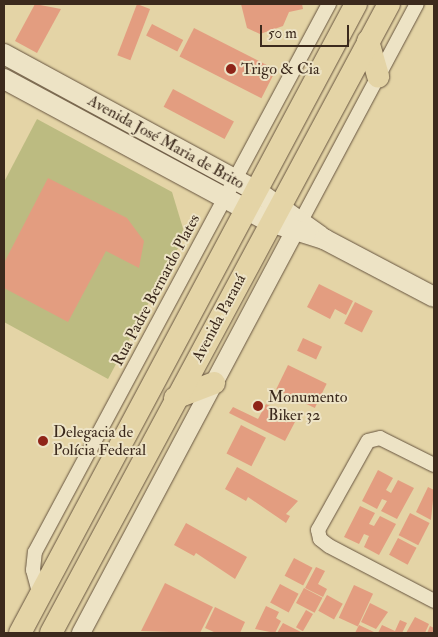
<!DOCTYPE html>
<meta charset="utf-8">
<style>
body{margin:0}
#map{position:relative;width:438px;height:637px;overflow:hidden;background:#e4d4a6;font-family:"IM FELL Double Pica",serif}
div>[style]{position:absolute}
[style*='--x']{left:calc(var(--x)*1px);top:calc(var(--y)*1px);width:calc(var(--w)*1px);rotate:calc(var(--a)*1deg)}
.green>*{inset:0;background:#bcbb81}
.building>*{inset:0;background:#e39d80;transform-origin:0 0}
.roads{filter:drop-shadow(0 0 1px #66543f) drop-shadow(0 0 1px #66543f)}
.minor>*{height:14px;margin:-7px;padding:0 7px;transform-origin:7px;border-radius:7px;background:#ede3c5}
.tertiary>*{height:18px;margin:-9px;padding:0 9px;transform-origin:9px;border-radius:9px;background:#ede3c5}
.secondary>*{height:20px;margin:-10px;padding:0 10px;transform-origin:10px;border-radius:10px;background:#ede3c5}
.primary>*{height:22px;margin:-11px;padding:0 11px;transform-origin:11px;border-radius:11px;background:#e4d4a6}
.dots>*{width:14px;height:14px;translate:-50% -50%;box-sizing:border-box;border:2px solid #ede3c5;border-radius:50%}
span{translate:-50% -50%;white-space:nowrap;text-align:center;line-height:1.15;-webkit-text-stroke:4px #ede3c5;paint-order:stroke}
.poi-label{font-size:16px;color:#3c2a1d}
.left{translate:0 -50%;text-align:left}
.street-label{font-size:16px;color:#3c2a1d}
.frame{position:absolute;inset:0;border:5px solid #3c2a1d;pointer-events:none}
.scale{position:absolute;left:260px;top:25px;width:89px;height:22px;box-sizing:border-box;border:2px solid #3c2a1d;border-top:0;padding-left:6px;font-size:15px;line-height:18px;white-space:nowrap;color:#3c2a1d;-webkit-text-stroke:4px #ede3c5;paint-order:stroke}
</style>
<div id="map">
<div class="green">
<i style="clip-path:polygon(37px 119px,172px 192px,185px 235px,108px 379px,4px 322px,4px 182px)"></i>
</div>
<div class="building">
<i style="clip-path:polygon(35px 4px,61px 9px,37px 53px,15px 41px)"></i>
<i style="left:137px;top:4px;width:14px;height:55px;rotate:21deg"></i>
<i style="clip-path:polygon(241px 4px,302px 4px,303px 9px,289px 12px,283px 26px,260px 34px,247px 28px)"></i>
<i style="left:152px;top:24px;width:35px;height:13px;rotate:27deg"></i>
<i style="left:194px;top:28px;width:92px;height:32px;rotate:27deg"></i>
<i style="left:173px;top:89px;width:69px;height:20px;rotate:28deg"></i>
<i style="clip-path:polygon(48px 178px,127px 218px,144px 241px,139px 268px,106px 251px,68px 322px,4px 288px,4px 263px)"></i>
<i style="clip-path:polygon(319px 284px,353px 301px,346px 315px,335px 309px,330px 319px,307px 307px)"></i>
<i style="left:355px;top:302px;width:20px;height:24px;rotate:27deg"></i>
<i style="left:303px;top:338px;width:21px;height:14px;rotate:25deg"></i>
<i style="left:288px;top:365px;width:43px;height:27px;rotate:26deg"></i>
<i style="clip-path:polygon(266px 404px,296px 420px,285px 441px,229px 413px,233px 407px,258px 419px)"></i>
<i style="left:241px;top:425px;width:28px;height:32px;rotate:27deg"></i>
<i style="clip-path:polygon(237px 467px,298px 501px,286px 514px,290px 516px,286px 523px,248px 497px,246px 501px,225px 489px)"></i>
<i style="clip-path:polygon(378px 470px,393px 478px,386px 490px,391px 493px,398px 480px,414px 488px,397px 519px,381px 511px,387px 501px,382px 499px,377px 509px,362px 501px)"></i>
<i style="clip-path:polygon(428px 487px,434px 490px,431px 520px,416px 512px)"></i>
<i style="clip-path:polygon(360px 506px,375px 513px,369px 524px,374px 526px,380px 516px,396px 524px,379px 555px,364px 547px,369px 536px,364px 534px,359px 544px,344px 537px)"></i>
<i style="left:410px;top:513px;width:22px;height:25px;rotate:27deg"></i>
<i style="clip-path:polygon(186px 523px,247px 557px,235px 579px,196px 553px,194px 556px,174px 545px)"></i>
<i style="left:398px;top:538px;width:21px;height:19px;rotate:28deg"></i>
<i style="left:294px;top:558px;width:21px;height:20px;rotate:28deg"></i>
<i style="clip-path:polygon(316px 567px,325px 571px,318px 584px,327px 589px,323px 597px,305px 588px)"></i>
<i style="clip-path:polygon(165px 583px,213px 607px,200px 633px,141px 631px)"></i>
<i style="left:280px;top:584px;width:21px;height:21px;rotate:28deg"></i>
<i style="left:354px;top:585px;width:21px;height:36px;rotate:25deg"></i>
<i style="left:304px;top:588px;width:21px;height:17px;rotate:28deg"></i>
<i style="left:327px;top:595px;width:18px;height:18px;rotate:29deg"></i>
<i style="clip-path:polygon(370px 603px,388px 612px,376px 629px,361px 622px)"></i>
<i style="clip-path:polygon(266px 606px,279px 612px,276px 618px,281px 621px,275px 633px,255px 629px)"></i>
<i style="clip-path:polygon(215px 607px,245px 622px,240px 633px,216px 633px,205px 628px)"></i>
<i style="left:306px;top:610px;width:8px;height:20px;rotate:30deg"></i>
<i style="clip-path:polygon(415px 617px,429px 624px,425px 633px,406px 633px)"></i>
<i style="clip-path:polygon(400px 620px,407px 623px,402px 633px,378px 633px,382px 625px,395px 631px)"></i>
<i style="clip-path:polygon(283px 623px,303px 633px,277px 633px)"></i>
<i style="clip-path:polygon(359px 625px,376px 633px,355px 633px)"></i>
<i style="clip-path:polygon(430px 626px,434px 628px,434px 633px,427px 633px)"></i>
</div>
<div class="roads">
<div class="minor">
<i style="--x:302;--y:219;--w:244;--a:-61.9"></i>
<i style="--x:434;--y:465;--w:60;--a:-153.4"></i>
<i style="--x:380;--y:438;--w:12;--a:166"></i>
<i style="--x:368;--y:441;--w:102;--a:119.3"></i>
<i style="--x:318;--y:530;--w:9;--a:77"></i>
<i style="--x:320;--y:539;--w:11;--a:38"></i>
<i style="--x:329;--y:546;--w:119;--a:27.6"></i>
<i style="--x:40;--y:596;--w:27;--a:-105"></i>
<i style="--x:33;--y:570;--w:18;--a:-84"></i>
<i style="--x:35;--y:552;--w:622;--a:-61.79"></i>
</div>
<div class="tertiary">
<i style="--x:81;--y:633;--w:468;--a:-62"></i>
</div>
<div class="secondary">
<i style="--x:4;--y:54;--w:289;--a:28.5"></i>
<i style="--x:258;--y:192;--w:76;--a:35.4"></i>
<i style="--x:4;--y:79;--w:302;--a:28.3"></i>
<i style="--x:270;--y:222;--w:57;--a:17.5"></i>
<i style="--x:324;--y:239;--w:124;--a:27.8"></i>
</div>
<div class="primary">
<i style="--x:368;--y:41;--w:37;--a:74"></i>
<i style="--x:175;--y:398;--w:42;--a:-21"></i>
<i style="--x:20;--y:633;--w:713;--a:-61.89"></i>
<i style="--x:51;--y:633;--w:714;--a:-61.75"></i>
</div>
</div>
<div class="dots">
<i style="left:231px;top:69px;background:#8f2418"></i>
<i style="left:258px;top:406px;background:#8f2418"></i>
<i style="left:43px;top:441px;background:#8f2418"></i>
</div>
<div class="poi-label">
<span class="left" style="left:241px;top:69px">Trigo &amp; Cia</span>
<span class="left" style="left:268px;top:406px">Monumento<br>Biker 32</span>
<span class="left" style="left:53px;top:441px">Delegacia de<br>Polícia Federal</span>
</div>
<div class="street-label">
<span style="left:166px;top:142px;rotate:29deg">Avenida José Maria de Brito</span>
<span style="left:156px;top:290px;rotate:-62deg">Rua Padre Bernardo Plates</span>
<span style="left:219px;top:318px;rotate:-62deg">Avenida Paraná</span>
</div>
<div class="frame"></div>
<div class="scale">50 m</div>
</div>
